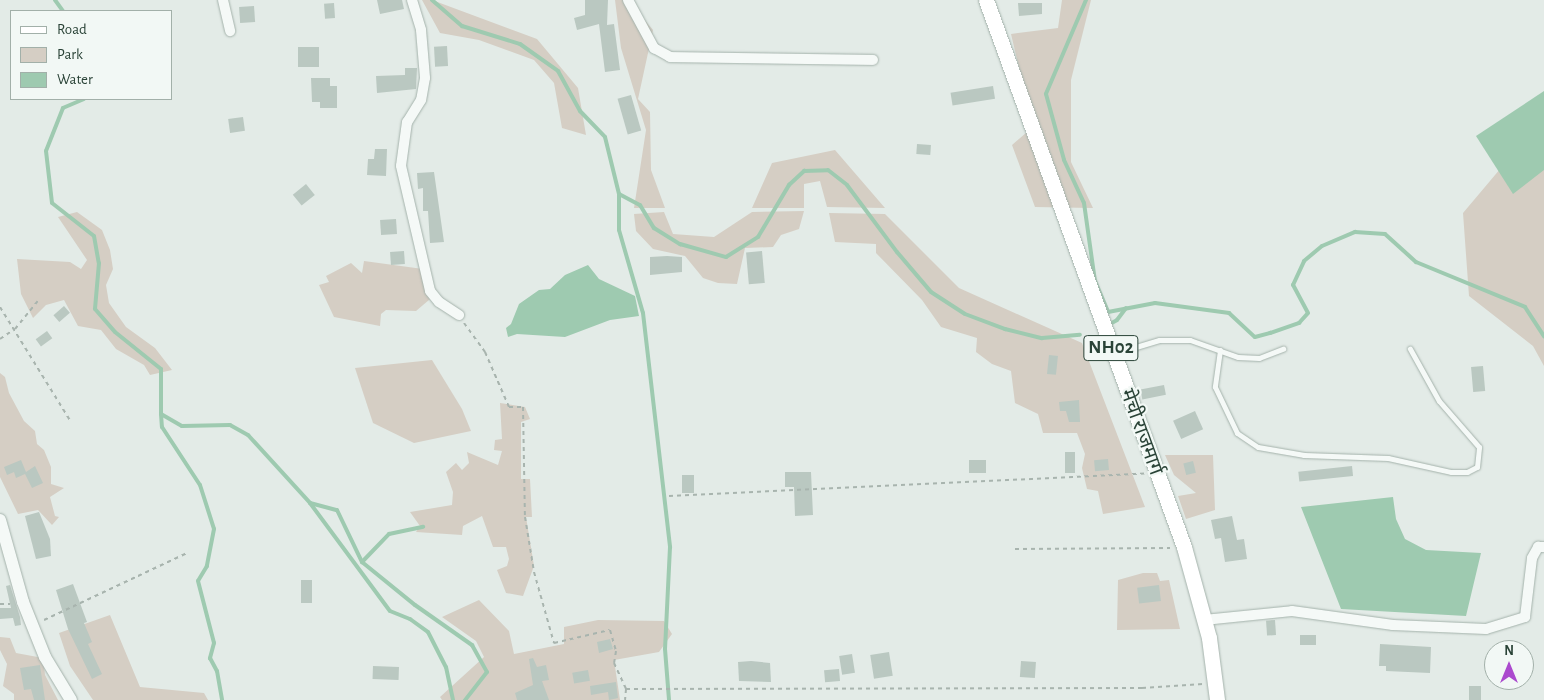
<!DOCTYPE html>
<meta charset="utf-8">
<style>
body{margin:0}
#map{position:relative;width:1544px;height:700px;overflow:hidden;background:#e3ebe7;font-family:"Alegreya Sans","Noto Sans Devanagari",sans-serif}
div>[style]{position:absolute}
[style*='--x']{left:calc(var(--x)*1px);top:calc(var(--y)*1px);width:calc(var(--w)*1px);rotate:calc(var(--a)*1deg)}
.green>*{inset:0;background:#d5cec4}
.water>*{inset:0;background:#9ecab0}
.stream>*{height:4px;margin:-2px;padding:0 2px;transform-origin:2px;border-radius:2px;background:#9ecab0}
.building>*{inset:0;background:#bac8c1;transform-origin:0 0}
.path>*{height:2px;margin-top:-1px;transform-origin:0;background:repeating-linear-gradient(90deg,#a8b4ae 0 4px,transparent 0 8px)}
.roads{filter:drop-shadow(0 0 1px #a4b2ab) drop-shadow(0 0 1px #a4b2ab)}
.service>*{height:5px;margin:-2.5px;padding:0 2.5px;transform-origin:2.5px;border-radius:2.5px;background:#f5f9f7}
.minor>*{height:10px;margin:-5px;padding:0 5px;transform-origin:5px;border-radius:5px;background:#f5f9f7}
.tertiary>*{height:12px;margin:-6px;padding:0 6px;transform-origin:6px;border-radius:6px;background:#f5f9f7}
.primary>*{height:15px;margin:-7.5px;padding:0 7.5px;transform-origin:7.5px;border-radius:7.5px;background:#fff}
span{translate:-50% -50%;white-space:nowrap;text-align:center;line-height:1.15;-webkit-text-stroke:4.5px #f2f8f5;paint-order:stroke}
.shield-label span{padding:1px 4px;background:#f2f8f5;border:1px solid;border-radius:4px;-webkit-text-stroke-width:0}
.shield-label{font-size:19px;color:#2a4337;font-weight:700}
.street-label{font-size:20px;color:#2a4337}
.legend{position:absolute;left:10px;top:10px;width:162px;height:90px;box-sizing:border-box;background:#f2f8f5;border:1px solid #a2b0a9;margin:0;padding:6px 9px;list-style:none;font-size:15px;color:#2a4337}
.legend li{display:flex;align-items:center;gap:10px;height:25px}
.legend b{width:25px;border:1px solid #a2b0a9}
.north{position:absolute;left:1484px;top:640px;width:50px;height:50px;box-sizing:border-box;background:#f2f8f5;border:1px solid #a2b0a9;border-radius:50%;rotate:0deg;font-size:14px;font-weight:700;line-height:20px;text-align:center;color:#2a4337}
.north::after{content:'';display:block;margin:auto;width:18px;height:22px;background:#ab4ace;clip-path:polygon(50% 0,100% 100%,50% 72%,0 100%)}
</style>
<div id="map">
<div class="green">
<i style="clip-path:polygon(422px 0,432px 0,537px 39px,578px 88px,586px 135px,562px 128px,554px 83px,534px 60px,479px 40px,440px 33px)"></i>
<i style="clip-path:polygon(615px 0,628px 0,653px 30px,638px 99px,650px 112px,651px 170px,665px 208px,634px 208px,646px 130px,621px 48px)"></i>
<i style="clip-path:polygon(1062px 0,1091px 0,1071px 80px,1071px 162px,1093px 208px,1035px 207px,1012px 145px,1033px 127px,1011px 34px,1058px 28px)"></i>
<i style="clip-path:polygon(1544px 122px,1544px 366px,1533px 346px,1469px 296px,1463px 213px,1527px 137px)"></i>
<i style="clip-path:polygon(835px 150px,885px 208px,827px 207px,820px 181px,804px 184px,804px 208px,752px 208px,772px 163px)"></i>
<i style="clip-path:polygon(804px 211px,799px 229px,781px 235px,773px 247px,745px 248px,737px 284px,718px 283px,703px 278px,685px 256px,653px 249px,636px 231px,634px 214px,664px 212px,673px 234px,714px 237px,752px 212px)"></i>
<i style="clip-path:polygon(77px 212px,102px 230px,110px 250px,113px 269px,106px 285px,109px 303px,126px 327px,155px 348px,172px 370px,150px 375px,144px 365px,116px 349px,101px 330px,78px 326px,64px 300px,46px 305px,33px 318px,21px 294px,17px 259px,70px 262px,81px 269px,87px 260px,58px 217px)"></i>
<i style="clip-path:polygon(829px 213px,885px 214px,959px 288px,1082px 343px,1145px 507px,1103px 514px,1098px 491px,1087px 489px,1082px 468px,1085px 454px,1077px 433px,1043px 433px,1038px 414px,1015px 403px,1011px 371px,992px 364px,976px 352px,977px 338px,941px 327px,922px 300px,876px 253px,876px 244px,835px 242px)"></i>
<i style="clip-path:polygon(364px 261px,423px 269px,436px 294px,416px 311px,386px 310px,381px 314px,380px 326px,334px 317px,319px 285px,329px 282px,326px 276px,351px 263px,362px 273px)"></i>
<i style="clip-path:polygon(432px 360px,462px 409px,471px 431px,414px 443px,373px 423px,355px 368px)"></i>
<i style="clip-path:polygon(0 373px,5px 377px,9px 393px,24px 421px,35px 431px,37px 444px,44px 450px,51px 467px,51px 484px,64px 488px,50px 497px,55px 516px,59px 517px,52px 525px,38px 510px,18px 514px,0 477px)"></i>
<i style="clip-path:polygon(500px 403px,525px 407px,530px 419px,521px 422px,521px 479px,530px 479px,532px 517px,526px 517px,534px 566px,523px 596px,506px 593px,497px 570px,507px 566px,509px 559px,506px 547px,493px 547px,482px 516px,463px 526px,462px 535px,416px 532px,420px 526px,410px 512px,452px 505px,453px 492px,446px 472px,456px 463px,462px 470px,469px 463px,467px 452px,498px 465px,502px 451px,494px 450px,495px 440px,502px 439px)"></i>
<i style="clip-path:polygon(1165px 455px,1213px 455px,1215px 510px,1186px 519px,1178px 496px,1196px 493px,1174px 475px)"></i>
<i style="clip-path:polygon(1143px 573px,1157px 573px,1160px 581px,1169px 580px,1180px 629px,1117px 630px,1118px 580px)"></i>
<i style="clip-path:polygon(479px 600px,509px 631px,514px 654px,564px 644px,564px 627px,598px 620px,664px 621px,672px 634px,659px 652px,614px 660px,620px 700px,442px 700px,440px 697px,484px 657px,476px 641px,442px 617px)"></i>
<i style="clip-path:polygon(110px 615px,140px 687px,204px 693px,208px 700px,93px 700px,70px 666px,59px 633px)"></i>
<i style="clip-path:polygon(0 637px,10px 638px,16px 653px,43px 658px,45px 675px,58px 700px,14px 700px,14px 694px,3px 686px,7px 664px,0 650px)"></i>
</div>
<div class="water">
<i style="clip-path:polygon(1544px 91px,1544px 170px,1513px 194px,1476px 136px)"></i>
<i style="clip-path:polygon(588px 265px,599px 279px,635px 296px,639px 316px,610px 320px,565px 337px,517px 334px,508px 337px,506px 328px,511px 324px,519px 304px,539px 290px,550px 289px,565px 275px)"></i>
<i style="clip-path:polygon(1393px 497px,1396px 519px,1405px 539px,1426px 550px,1481px 553px,1466px 616px,1341px 609px,1301px 507px)"></i>
</div>
<div class="stream">
<i style="--x:55;--y:0;--w:14;--a:54"></i>
<i style="--x:432;--y:0;--w:40;--a:41"></i>
<i style="--x:462;--y:26;--w:61;--a:17.2"></i>
<i style="--x:520;--y:44;--w:47;--a:35.4"></i>
<i style="--x:558;--y:71;--w:46;--a:61.2"></i>
<i style="--x:580;--y:111;--w:36;--a:46"></i>
<i style="--x:605;--y:137;--w:59;--a:76.2"></i>
<i style="--x:619;--y:194;--w:24;--a:28"></i>
<i style="--x:640;--y:205;--w:27;--a:59"></i>
<i style="--x:654;--y:228;--w:31;--a:32"></i>
<i style="--x:680;--y:244;--w:48;--a:15.8"></i>
<i style="--x:726;--y:257;--w:38;--a:-32"></i>
<i style="--x:758;--y:237;--w:61;--a:-59.2"></i>
<i style="--x:789;--y:185;--w:21;--a:-43"></i>
<i style="--x:804;--y:171;--w:24;--a:-2"></i>
<i style="--x:828;--y:170;--w:24;--a:38"></i>
<i style="--x:847;--y:185;--w:84;--a:53.3"></i>
<i style="--x:897;--y:252;--w:52;--a:49.6"></i>
<i style="--x:931;--y:292;--w:40;--a:32.9"></i>
<i style="--x:965;--y:314;--w:43;--a:20.6"></i>
<i style="--x:1005;--y:329;--w:38;--a:14"></i>
<i style="--x:1042;--y:338;--w:38;--a:-5"></i>
<i style="--x:1086;--y:0;--w:102;--a:113.1"></i>
<i style="--x:1046;--y:94;--w:68;--a:74.7"></i>
<i style="--x:1064;--y:160;--w:47;--a:65.1"></i>
<i style="--x:1084;--y:203;--w:79;--a:82"></i>
<i style="--x:1095;--y:281;--w:34;--a:67"></i>
<i style="--x:1108;--y:312;--w:48;--a:-10.8"></i>
<i style="--x:1155;--y:303;--w:75;--a:7.7"></i>
<i style="--x:1229;--y:313;--w:35;--a:43"></i>
<i style="--x:1255;--y:337;--w:16;--a:-15"></i>
<i style="--x:1270;--y:333;--w:31;--a:-19"></i>
<i style="--x:1299;--y:323;--w:13;--a:-48"></i>
<i style="--x:1308;--y:313;--w:32;--a:-118"></i>
<i style="--x:1293;--y:285;--w:26;--a:-65"></i>
<i style="--x:1304;--y:261;--w:23;--a:-40"></i>
<i style="--x:1322;--y:246;--w:36;--a:-23"></i>
<i style="--x:1355;--y:232;--w:30;--a:4"></i>
<i style="--x:1385;--y:234;--w:42;--a:42.1"></i>
<i style="--x:1416;--y:262;--w:118;--a:22.4"></i>
<i style="--x:1525;--y:307;--w:35;--a:57"></i>
<i style="--x:84;--y:99;--w:23;--a:157"></i>
<i style="--x:63;--y:108;--w:46;--a:111.6"></i>
<i style="--x:46;--y:151;--w:52;--a:83.4"></i>
<i style="--x:52;--y:203;--w:53;--a:38.2"></i>
<i style="--x:94;--y:236;--w:27;--a:80"></i>
<i style="--x:99;--y:263;--w:46;--a:95"></i>
<i style="--x:95;--y:309;--w:30;--a:49"></i>
<i style="--x:115;--y:332;--w:59;--a:38.8"></i>
<i style="--x:161;--y:369;--w:45;--a:90"></i>
<i style="--x:161;--y:414;--w:24;--a:30"></i>
<i style="--x:182;--y:426;--w:48;--a:-1.2"></i>
<i style="--x:230;--y:425;--w:21;--a:29"></i>
<i style="--x:248;--y:435;--w:92;--a:47.6"></i>
<i style="--x:310;--y:503;--w:28;--a:15"></i>
<i style="--x:337;--y:510;--w:58;--a:64.3"></i>
<i style="--x:362;--y:562;--w:68;--a:39.1"></i>
<i style="--x:415;--y:605;--w:70;--a:35.1"></i>
<i style="--x:472;--y:645;--w:31;--a:61"></i>
<i style="--x:487;--y:672;--w:36;--a:128"></i>
<i style="--x:619;--y:194;--w:36;--a:90"></i>
<i style="--x:619;--y:230;--w:86;--a:73.9"></i>
<i style="--x:643;--y:313;--w:236;--a:83.4"></i>
<i style="--x:670;--y:547;--w:102;--a:92.8"></i>
<i style="--x:665;--y:649;--w:51;--a:85.5"></i>
<i style="--x:1108;--y:325;--w:10;--a:-29"></i>
<i style="--x:1117;--y:320;--w:15;--a:-53"></i>
<i style="--x:161;--y:414;--w:13;--a:86"></i>
<i style="--x:162;--y:427;--w:69;--a:56.8"></i>
<i style="--x:200;--y:485;--w:46;--a:72.3"></i>
<i style="--x:214;--y:529;--w:38;--a:101"></i>
<i style="--x:207;--y:566;--w:17;--a:121"></i>
<i style="--x:198;--y:581;--w:64;--a:75.5"></i>
<i style="--x:214;--y:643;--w:16;--a:105"></i>
<i style="--x:210;--y:658;--w:15;--a:62"></i>
<i style="--x:217;--y:671;--w:29;--a:80"></i>
<i style="--x:310;--y:503;--w:134;--a:53.5"></i>
<i style="--x:390;--y:611;--w:22;--a:22"></i>
<i style="--x:410;--y:619;--w:22;--a:36"></i>
<i style="--x:428;--y:632;--w:39;--a:63"></i>
<i style="--x:446;--y:667;--w:34;--a:78"></i>
<i style="--x:362;--y:562;--w:39;--a:-46"></i>
<i style="--x:389;--y:534;--w:35;--a:-12"></i>
</div>
<div class="building">
<i style="clip-path:polygon(377px 0,402px 0,404px 9px,380px 14px)"></i>
<i style="clip-path:polygon(585px 0,608px 0,607px 25px,614px 24px,620px 70px,605px 72px,599px 24px,577px 30px,574px 18px,585px 15px)"></i>
<i style="left:334px;top:3px;width:15px;height:10px;rotate:86deg"></i>
<i style="clip-path:polygon(1018px 3px,1042px 3px,1042px 14px,1019px 16px)"></i>
<i style="left:254px;top:6px;width:16px;height:15px;rotate:86deg"></i>
<i style="left:447px;top:46px;width:20px;height:13px;rotate:87deg"></i>
<i style="left:298px;top:47px;width:21px;height:20px"></i>
<i style="clip-path:polygon(405px 68px,417px 68px,416px 89px,377px 93px,376px 76px,405px 75px)"></i>
<i style="clip-path:polygon(311px 78px,330px 78px,330px 86px,337px 86px,337px 108px,320px 108px,320px 102px,312px 102px)"></i>
<i style="left:993px;top:86px;width:13px;height:43px;rotate:81deg"></i>
<i style="left:631px;top:95px;width:37px;height:14px;rotate:74deg"></i>
<i style="left:243px;top:117px;width:14px;height:15px;rotate:82deg"></i>
<i style="left:917px;top:144px;width:14px;height:10px;rotate:4deg"></i>
<i style="clip-path:polygon(375px 149px,387px 149px,386px 176px,367px 175px,368px 159px,374px 159px)"></i>
<i style="clip-path:polygon(434px 172px,444px 242px,430px 243px,428px 211px,423px 211px,423px 188px,418px 189px,417px 173px)"></i>
<i style="left:306px;top:184px;width:14px;height:17px;rotate:51deg"></i>
<i style="left:396px;top:219px;width:15px;height:16px;rotate:86deg"></i>
<i style="left:404px;top:251px;width:13px;height:14px;rotate:86deg"></i>
<i style="left:762px;top:251px;width:32px;height:16px;rotate:85deg"></i>
<i style="clip-path:polygon(667px 256px,682px 257px,682px 272px,650px 275px,650px 257px)"></i>
<i style="left:64px;top:306px;width:9px;height:14px;rotate:49deg"></i>
<i style="left:47px;top:331px;width:9px;height:14px;rotate:54deg"></i>
<i style="left:1049px;top:355px;width:9px;height:19px;rotate:6deg"></i>
<i style="left:1483px;top:366px;width:25px;height:12px;rotate:85deg"></i>
<i style="left:1164px;top:385px;width:10px;height:24px;rotate:79deg"></i>
<i style="clip-path:polygon(1079px 400px,1080px 422px,1069px 422px,1066px 411px,1060px 411px,1059px 402px)"></i>
<i style="left:1195px;top:411px;width:20px;height:24px;rotate:66deg"></i>
<i style="left:1075px;top:452px;width:21px;height:10px;rotate:90deg"></i>
<i style="left:1108px;top:459px;width:11px;height:14px;rotate:85deg"></i>
<i style="clip-path:polygon(21px 460px,26px 472px,35px 466px,43px 483px,32px 488px,25px 474px,16px 478px,14px 472px,7px 475px,4px 467px)"></i>
<i style="left:969px;top:460px;width:17px;height:13px"></i>
<i style="left:1193px;top:461px;width:12px;height:10px;rotate:76deg"></i>
<i style="left:1352px;top:466px;width:10px;height:54px;rotate:84deg"></i>
<i style="clip-path:polygon(785px 472px,811px 472px,813px 515px,795px 516px,794px 487px,785px 487px)"></i>
<i style="left:682px;top:475px;width:12px;height:18px"></i>
<i style="clip-path:polygon(39px 512px,50px 539px,51px 556px,36px 559px,25px 516px)"></i>
<i style="clip-path:polygon(1232px 516px,1237px 540px,1244px 539px,1247px 559px,1225px 562px,1221px 538px,1215px 539px,1211px 520px)"></i>
<i style="left:301px;top:580px;width:11px;height:23px"></i>
<i style="clip-path:polygon(73px 584px,87px 622px,84px 623px,92px 642px,88px 644px,102px 674px,92px 679px,68px 629px,56px 590px)"></i>
<i style="clip-path:polygon(10px 585px,20px 617px,21px 625px,15px 626px,13px 618px,0 619px,0 608px,11px 608px,6px 586px)"></i>
<i style="left:1159px;top:585px;width:16px;height:22px;rotate:83deg"></i>
<i style="left:1275px;top:620px;width:15px;height:9px;rotate:86deg"></i>
<i style="left:1300px;top:635px;width:16px;height:10px"></i>
<i style="clip-path:polygon(610px 639px,613px 649px,599px 653px,597px 642px)"></i>
<i style="clip-path:polygon(1380px 644px,1431px 647px,1430px 673px,1386px 671px,1386px 666px,1379px 666px)"></i>
<i style="left:889px;top:652px;width:24px;height:19px;rotate:81deg"></i>
<i style="left:852px;top:654px;width:19px;height:13px;rotate:81deg"></i>
<i style="clip-path:polygon(533px 658px,537px 667px,546px 665px,549px 680px,542px 681px,549px 700px,517px 700px,515px 693px,533px 685px,529px 659px)"></i>
<i style="clip-path:polygon(751px 661px,770px 663px,771px 682px,739px 681px,738px 662px)"></i>
<i style="left:1021px;top:661px;width:15px;height:16px;rotate:4deg"></i>
<i style="clip-path:polygon(40px 665px,45px 700px,34px 700px,31px 689px,24px 690px,20px 668px)"></i>
<i style="left:373px;top:666px;width:26px;height:13px;rotate:2deg"></i>
<i style="left:839px;top:669px;width:12px;height:15px;rotate:85deg"></i>
<i style="left:588px;top:670px;width:11px;height:16px;rotate:80deg"></i>
<i style="clip-path:polygon(616px 682px,618px 698px,609px 700px,608px 692px,591px 695px,590px 686px)"></i>
<i style="left:1469px;top:686px;width:12px;height:14px"></i>
</div>
<div class="path">
<i style="--x:0;--y:307;--w:135;--a:58.3"></i>
<i style="--x:464;--y:323;--w:36;--a:54"></i>
<i style="--x:485;--y:352;--w:60;--a:66.4"></i>
<i style="--x:509;--y:407;--w:14;--a:0"></i>
<i style="--x:523;--y:407;--w:110;--a:89"></i>
<i style="--x:525;--y:517;--w:56;--a:80.7"></i>
<i style="--x:534;--y:572;--w:74;--a:74.3"></i>
<i style="--x:554;--y:643;--w:57;--a:-13.1"></i>
<i style="--x:610;--y:630;--w:22;--a:74"></i>
<i style="--x:616;--y:651;--w:12;--a:99"></i>
<i style="--x:614;--y:663;--w:29;--a:65"></i>
<i style="--x:626;--y:689;--w:11;--a:95"></i>
<i style="--x:0;--y:339;--w:18;--a:-34"></i>
<i style="--x:15;--y:329;--w:36;--a:-51"></i>
<i style="--x:669;--y:496;--w:476;--a:-2.7"></i>
<i style="--x:1015;--y:549;--w:155;--a:-0.4"></i>
<i style="--x:0;--y:604;--w:10;--a:0"></i>
<i style="--x:44;--y:620;--w:158;--a:-25.1"></i>
<i style="--x:626;--y:689;--w:516;--a:-0.11"></i>
<i style="--x:1142;--y:688;--w:61;--a:-3.8"></i>
</div>
<div class="roads">
<div class="service">
<i style="--x:1220;--y:350;--w:37;--a:98"></i>
<i style="--x:1215;--y:387;--w:51;--a:64.4"></i>
<i style="--x:1237;--y:433;--w:25;--a:34"></i>
<i style="--x:1258;--y:447;--w:47;--a:9.9"></i>
<i style="--x:1304;--y:455;--w:84;--a:2"></i>
<i style="--x:1388;--y:458;--w:65;--a:12.5"></i>
<i style="--x:1451;--y:472;--w:16;--a:0"></i>
<i style="--x:1467;--y:472;--w:11;--a:-27"></i>
<i style="--x:1477;--y:467;--w:20;--a:-84"></i>
<i style="--x:1479;--y:447;--w:61;--a:-131"></i>
<i style="--x:1439;--y:401;--w:60;--a:-119.1"></i>
<i style="--x:1116;--y:353;--w:45;--a:-16.8"></i>
<i style="--x:1159;--y:340;--w:31;--a:0"></i>
<i style="--x:1190;--y:340;--w:51;--a:19.5"></i>
<i style="--x:1238;--y:357;--w:21;--a:3"></i>
<i style="--x:1259;--y:358;--w:26;--a:-21"></i>
</div>
<div class="minor">
<i style="--x:223;--y:0;--w:32;--a:77"></i>
<i style="--x:412;--y:0;--w:31;--a:73"></i>
<i style="--x:421;--y:30;--w:48;--a:85.2"></i>
<i style="--x:425;--y:78;--w:22;--a:100"></i>
<i style="--x:421;--y:100;--w:26;--a:122"></i>
<i style="--x:407;--y:122;--w:44;--a:97.8"></i>
<i style="--x:401;--y:166;--w:128;--a:76.9"></i>
<i style="--x:430;--y:291;--w:14;--a:51"></i>
<i style="--x:439;--y:302;--w:24;--a:33"></i>
<i style="--x:628;--y:0;--w:55;--a:61.6"></i>
<i style="--x:654;--y:48;--w:18;--a:29"></i>
<i style="--x:670;--y:57;--w:203;--a:0.8"></i>
<i style="--x:1204;--y:620;--w:88;--a:-5.8"></i>
<i style="--x:1292;--y:611;--w:102;--a:7.9"></i>
<i style="--x:1393;--y:625;--w:93;--a:2.5"></i>
<i style="--x:1486;--y:629;--w:41;--a:-17.1"></i>
<i style="--x:1525;--y:617;--w:59;--a:-83.2"></i>
<i style="--x:1532;--y:558;--w:13;--a:-61"></i>
<i style="--x:1538;--y:547;--w:6;--a:0"></i>
</div>
<div class="tertiary">
<i style="--x:0;--y:520;--w:85;--a:74.3"></i>
<i style="--x:23;--y:602;--w:59;--a:68.2"></i>
<i style="--x:45;--y:657;--w:50;--a:58.8"></i>
</div>
<div class="primary">
<i style="--x:986;--y:0;--w:582;--a:70.1"></i>
<i style="--x:1184;--y:547;--w:94;--a:74.6"></i>
<i style="--x:1209;--y:638;--w:63;--a:82.6"></i>
</div>
</div>
<div class="shield-label">
<span style="left:1111px;top:348px">NH02</span>
</div>
<div class="street-label">
<span style="left:1141px;top:432px;rotate:70deg">मेची राजमार्ग</span>
</div>
<ul class="legend">
<li><b style="height:6px;background:#fff"></b>Road</li>
<li><b style="height:14px;background:#d5cec4"></b>Park</li>
<li><b style="height:14px;background:#9ecab0"></b>Water</li>
</ul>
<div class="north">N</div>
</div>
